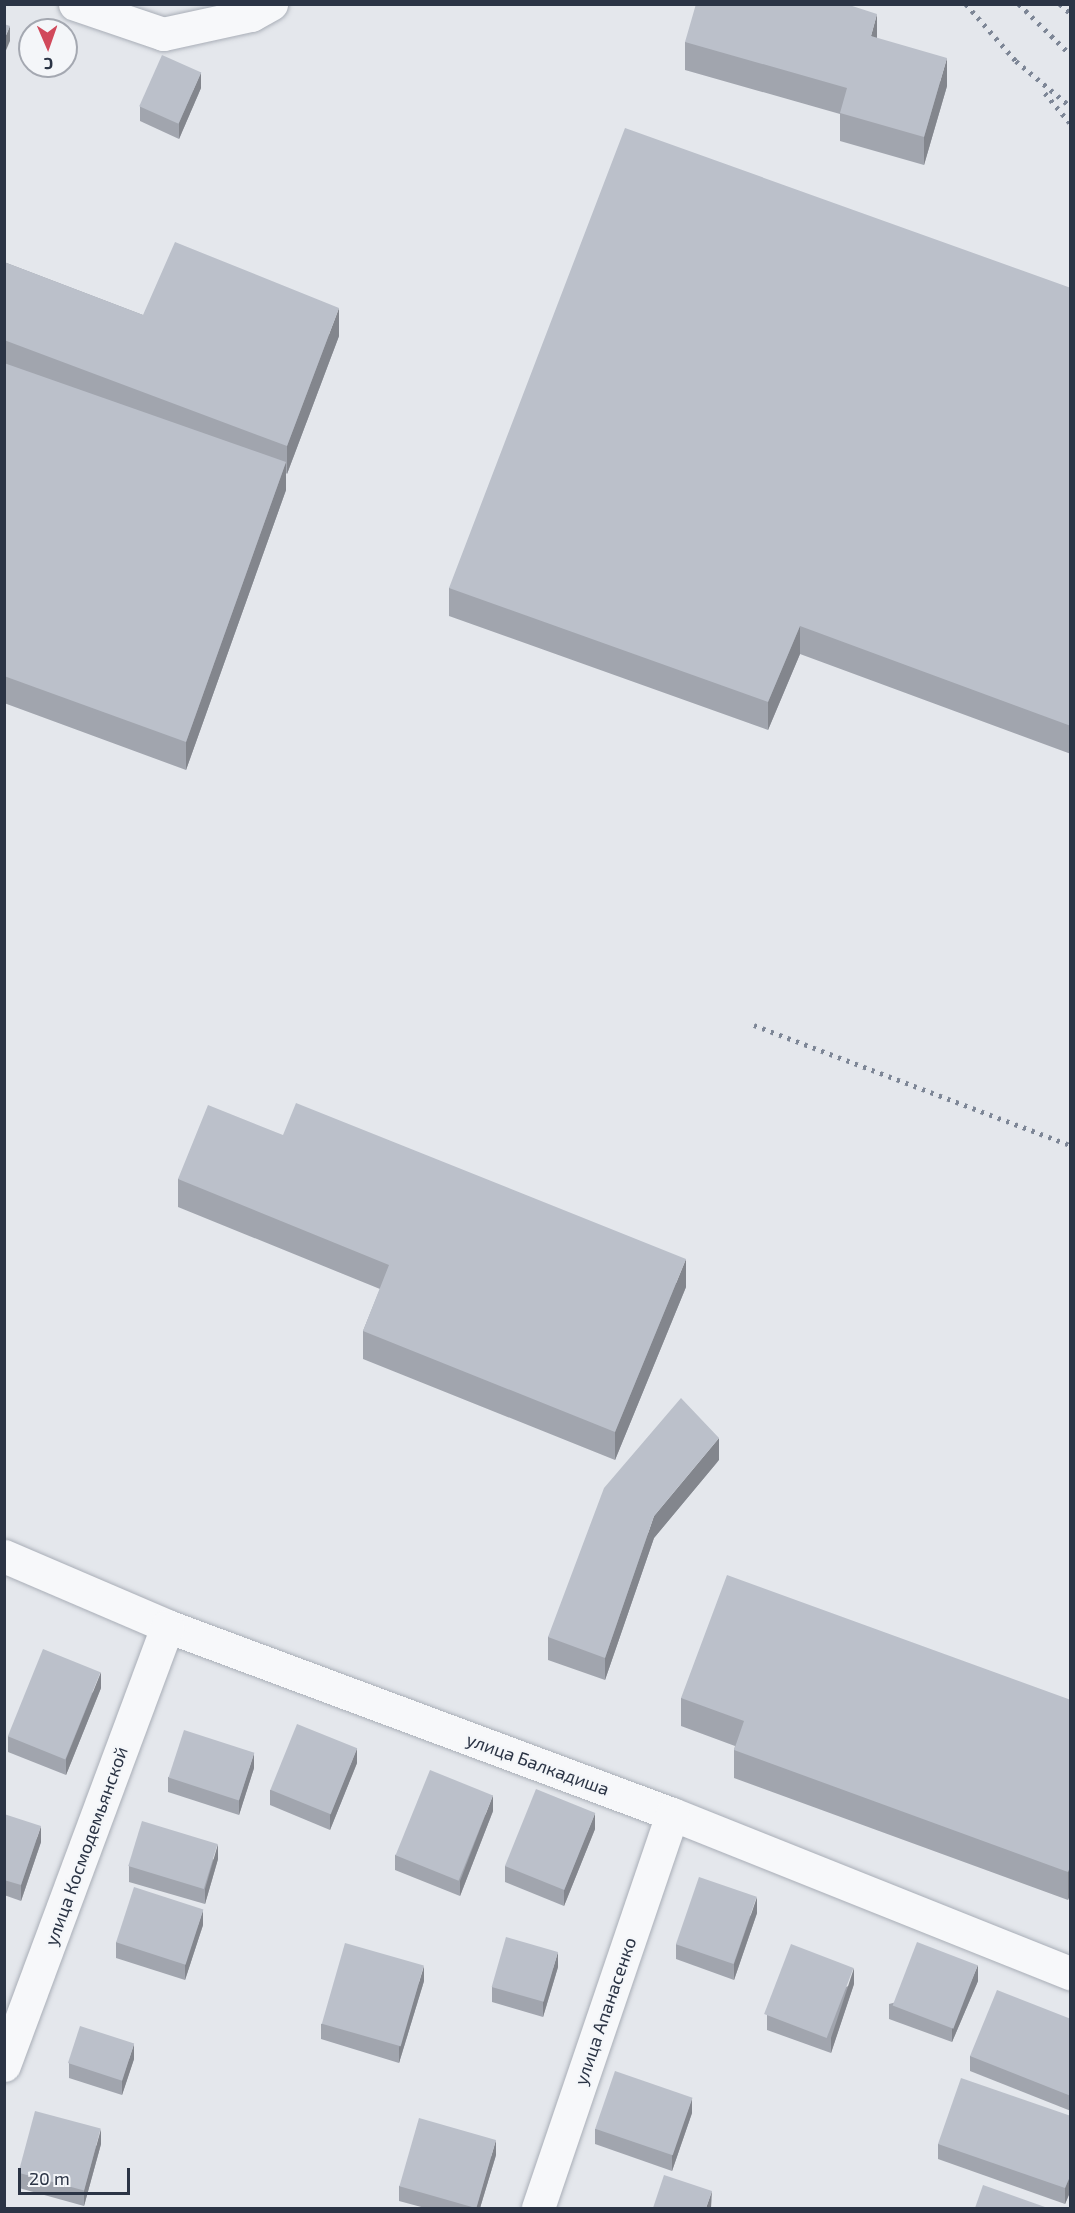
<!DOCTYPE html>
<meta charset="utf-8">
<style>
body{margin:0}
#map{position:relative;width:1075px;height:2213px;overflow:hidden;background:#e4e7ec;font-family:"Exo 2",sans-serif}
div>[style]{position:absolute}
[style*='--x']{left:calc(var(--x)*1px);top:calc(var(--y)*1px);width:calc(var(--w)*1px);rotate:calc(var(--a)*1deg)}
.roads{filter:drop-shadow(0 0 2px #a9aeb7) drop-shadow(0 0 2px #a9aeb7)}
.minor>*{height:33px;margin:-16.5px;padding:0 16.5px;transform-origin:16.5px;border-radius:16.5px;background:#f7f8fa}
.rail>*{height:4.5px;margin-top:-2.25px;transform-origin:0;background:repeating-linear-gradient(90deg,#7d8696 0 3px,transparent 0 9px)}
.wall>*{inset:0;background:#a1a5ae}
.shaded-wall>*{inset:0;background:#83868d}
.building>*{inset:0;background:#bbc0ca;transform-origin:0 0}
span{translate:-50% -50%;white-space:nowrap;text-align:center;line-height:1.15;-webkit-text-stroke:4.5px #f4f6f9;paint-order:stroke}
.street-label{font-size:18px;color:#2b3445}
.frame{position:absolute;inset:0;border:6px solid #2b3445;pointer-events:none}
.north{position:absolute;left:18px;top:18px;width:60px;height:60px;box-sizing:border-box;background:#f4f6f9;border:2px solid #a4a8b1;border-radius:50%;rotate:178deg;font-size:16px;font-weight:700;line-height:24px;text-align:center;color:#2b3445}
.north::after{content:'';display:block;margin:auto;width:21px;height:27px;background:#d1495b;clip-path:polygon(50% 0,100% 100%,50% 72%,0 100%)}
.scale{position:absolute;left:18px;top:2168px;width:112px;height:27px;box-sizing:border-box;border:3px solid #2b3445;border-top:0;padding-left:8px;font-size:18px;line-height:21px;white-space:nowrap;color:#2b3445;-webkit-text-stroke:4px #f4f6f9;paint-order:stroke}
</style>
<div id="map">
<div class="roads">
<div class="minor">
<i style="--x:75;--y:4;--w:93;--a:18.8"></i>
<i style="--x:163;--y:34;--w:90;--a:-12.2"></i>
<i style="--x:251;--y:15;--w:23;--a:-29"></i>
<i style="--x:4;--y:1556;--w:177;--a:23.2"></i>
<i style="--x:167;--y:1626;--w:539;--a:20.42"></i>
<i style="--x:672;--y:1814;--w:429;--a:21.8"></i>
<i style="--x:4;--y:2065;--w:468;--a:-69.6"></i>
<i style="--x:538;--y:2208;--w:416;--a:-71.2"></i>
</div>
</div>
<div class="rail">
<i style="--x:966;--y:4;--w:76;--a:48.7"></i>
<i style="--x:1016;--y:61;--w:70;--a:39.8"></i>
<i style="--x:1019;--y:4;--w:71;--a:44.4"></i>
<i style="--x:1060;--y:4;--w:13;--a:42"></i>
<i style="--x:1045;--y:93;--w:39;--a:50"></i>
<i style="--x:754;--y:1025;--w:338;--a:20.8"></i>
</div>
<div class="wall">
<i style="clip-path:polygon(877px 38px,947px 86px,924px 165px,840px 141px,840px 114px,685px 70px,685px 42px)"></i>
<i style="clip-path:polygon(201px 88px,179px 139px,140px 121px,140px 106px)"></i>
<i style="clip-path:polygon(4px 262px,143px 315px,339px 336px,287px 474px,286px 473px,286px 490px,186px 770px,4px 703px)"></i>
<i style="clip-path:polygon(1071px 288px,1071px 754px,800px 654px,768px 730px,449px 616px,449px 588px)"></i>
<i style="clip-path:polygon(283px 1135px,686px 1287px,615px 1460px,363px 1359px,363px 1331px,380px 1289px,178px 1207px,178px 1179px)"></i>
<i style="clip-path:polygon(719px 1460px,654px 1538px,605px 1680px,548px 1660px,548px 1637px)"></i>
<i style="clip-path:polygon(101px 1688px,66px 1775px,8px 1752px,8px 1736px)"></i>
<i style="clip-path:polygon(681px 1698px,1071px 1700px,1071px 1892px,1068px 1900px,734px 1778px,734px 1750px,735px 1746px,681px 1726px)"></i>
<i style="clip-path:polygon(357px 1763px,330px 1830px,270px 1805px,270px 1790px)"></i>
<i style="clip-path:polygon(254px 1768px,239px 1815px,168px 1792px,168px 1777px)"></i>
<i style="clip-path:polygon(493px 1811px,460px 1896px,395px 1870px,395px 1855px)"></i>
<i style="clip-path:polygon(4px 1814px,41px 1842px,21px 1901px,4px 1895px)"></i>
<i style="clip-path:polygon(595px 1829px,564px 1906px,505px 1882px,505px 1866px)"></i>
<i style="clip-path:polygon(218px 1859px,205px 1904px,129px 1882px,129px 1866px)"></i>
<i style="clip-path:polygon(757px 1913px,734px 1980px,676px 1959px,676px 1944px)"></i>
<i style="clip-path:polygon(203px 1925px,185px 1980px,116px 1958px,116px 1942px)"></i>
<i style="clip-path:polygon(558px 1967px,543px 2017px,492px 2002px,492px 1987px)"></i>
<i style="clip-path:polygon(424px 1981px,399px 2063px,321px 2039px,321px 2024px)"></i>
<i style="clip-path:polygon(978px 1981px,952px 2042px,889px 2019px,889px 2004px)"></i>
<i style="clip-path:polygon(854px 1984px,831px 2053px,767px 2030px,767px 2015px)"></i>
<i style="clip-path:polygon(1071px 2019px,1071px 2111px,970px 2071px,970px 2056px)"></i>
<i style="clip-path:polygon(134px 2059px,122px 2095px,69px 2078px,69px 2063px)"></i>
<i style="clip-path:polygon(692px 2113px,672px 2171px,595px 2144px,595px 2129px)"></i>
<i style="clip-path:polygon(1071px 2116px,1071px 2190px,1065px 2204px,938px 2159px,938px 2144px)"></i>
<i style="clip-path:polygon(101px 2144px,84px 2206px,19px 2188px,19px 2173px)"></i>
<i style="clip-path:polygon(496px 2155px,480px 2208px,425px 2208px,399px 2201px,399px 2186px)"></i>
</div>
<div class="shaded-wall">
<i style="clip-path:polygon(877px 14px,877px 42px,871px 36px)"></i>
<i style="clip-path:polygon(10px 26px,10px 41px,4px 55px,4px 40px)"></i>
<i style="clip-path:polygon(947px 58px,947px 86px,924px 165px,924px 137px)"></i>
<i style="clip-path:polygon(201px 72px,201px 88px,179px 139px,179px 123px)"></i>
<i style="clip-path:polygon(339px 308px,339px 336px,287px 474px,287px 446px)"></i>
<i style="clip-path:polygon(286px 462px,286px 490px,186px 770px,186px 742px)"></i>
<i style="clip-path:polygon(800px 626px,800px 654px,768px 730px,768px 702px)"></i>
<i style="clip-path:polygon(686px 1259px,686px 1287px,615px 1460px,615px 1432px)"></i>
<i style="clip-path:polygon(719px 1438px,719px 1460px,654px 1538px,605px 1680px,605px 1658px,654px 1516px)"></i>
<i style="clip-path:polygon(101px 1672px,101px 1688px,66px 1775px,66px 1759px)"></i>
<i style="clip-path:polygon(357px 1748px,357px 1763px,330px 1830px,330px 1815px)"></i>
<i style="clip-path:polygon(254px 1753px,254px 1768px,239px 1815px,239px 1800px)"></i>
<i style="clip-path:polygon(493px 1795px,493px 1811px,460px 1896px,460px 1881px)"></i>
<i style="clip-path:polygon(595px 1813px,595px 1829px,564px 1906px,564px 1890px)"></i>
<i style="clip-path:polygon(41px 1826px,41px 1842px,21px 1901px,21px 1885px)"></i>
<i style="clip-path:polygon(218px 1844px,218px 1859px,205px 1904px,205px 1889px)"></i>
<i style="clip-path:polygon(1071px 1864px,1071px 1892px,1068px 1900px,1068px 1872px)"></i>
<i style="clip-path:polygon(757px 1897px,757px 1913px,734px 1980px,734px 1964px)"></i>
<i style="clip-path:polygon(203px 1910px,203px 1925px,185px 1980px,185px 1964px)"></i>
<i style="clip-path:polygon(6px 1940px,6px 1955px,4px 1960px,4px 1944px)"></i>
<i style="clip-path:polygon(558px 1952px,558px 1967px,543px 2017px,543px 2001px)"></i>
<i style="clip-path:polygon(978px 1965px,978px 1981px,952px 2042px,952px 2026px)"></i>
<i style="clip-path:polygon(424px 1966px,424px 1981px,399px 2063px,399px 2048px)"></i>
<i style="clip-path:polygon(854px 1968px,854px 1984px,831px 2053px,831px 2038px)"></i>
<i style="clip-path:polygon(134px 2044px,134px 2059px,122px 2095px,122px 2080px)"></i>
<i style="clip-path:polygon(692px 2098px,692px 2113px,672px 2171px,672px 2155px)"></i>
<i style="clip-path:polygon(101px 2129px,101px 2144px,84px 2206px,84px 2190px)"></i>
<i style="clip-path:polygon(496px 2140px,496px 2155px,480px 2208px,476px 2208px)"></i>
<i style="clip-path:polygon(1071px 2174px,1071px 2190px,1065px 2204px,1065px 2188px)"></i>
<i style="clip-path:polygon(712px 2191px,711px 2208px,706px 2208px)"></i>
</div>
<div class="building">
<i style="clip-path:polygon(696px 4px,846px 4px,877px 14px,871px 36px,947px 58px,924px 137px,840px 113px,847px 88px,685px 42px)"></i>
<i style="clip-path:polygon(4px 24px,10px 26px,4px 40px)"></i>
<i style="left:162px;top:55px;width:43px;height:56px;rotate:24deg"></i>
<i style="clip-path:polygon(625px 128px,1071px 288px,1071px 726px,800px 626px,768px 702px,449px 588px)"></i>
<i style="clip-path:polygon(175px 242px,339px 308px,287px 446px,4px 340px,4px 262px,143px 315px)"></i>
<i style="clip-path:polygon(4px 363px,286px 462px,186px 742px,4px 676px)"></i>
<i style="clip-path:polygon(296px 1103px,686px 1259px,615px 1432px,363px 1331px,389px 1265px,178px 1179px,208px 1105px,283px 1135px)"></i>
<i style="clip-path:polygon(681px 1398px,719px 1438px,654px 1516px,605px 1658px,548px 1637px,604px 1488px)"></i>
<i style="clip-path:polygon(727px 1575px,1071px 1700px,1071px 1864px,1068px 1872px,734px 1750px,744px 1721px,681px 1698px)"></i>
<i style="left:43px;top:1649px;width:62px;height:94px;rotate:22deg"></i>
<i style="left:297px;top:1724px;width:65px;height:71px;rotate:22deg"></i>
<i style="left:184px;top:1730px;width:74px;height:50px;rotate:18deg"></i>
<i style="left:430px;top:1770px;width:68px;height:92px;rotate:22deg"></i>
<i style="left:536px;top:1789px;width:64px;height:83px;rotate:22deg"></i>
<i style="clip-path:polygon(4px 1814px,41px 1826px,21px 1885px,4px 1880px)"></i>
<i style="left:142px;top:1821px;width:79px;height:47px;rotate:17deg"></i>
<i style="left:699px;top:1877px;width:61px;height:71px;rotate:19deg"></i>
<i style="left:134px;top:1887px;width:73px;height:58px;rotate:18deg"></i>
<i style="left:506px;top:1937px;width:54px;height:52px;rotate:16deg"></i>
<i style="left:917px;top:1942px;width:65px;height:68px;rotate:21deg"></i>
<i style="left:345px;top:1943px;width:82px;height:84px;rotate:16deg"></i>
<i style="left:791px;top:1944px;width:67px;height:75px;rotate:21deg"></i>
<i style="clip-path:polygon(997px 1990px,1071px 2019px,1071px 2096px,970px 2056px)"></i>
<i style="left:80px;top:2026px;width:57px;height:39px;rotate:18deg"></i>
<i style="left:615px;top:2071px;width:82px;height:61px;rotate:19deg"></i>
<i style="clip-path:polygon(961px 2078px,1071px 2116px,1071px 2174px,1065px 2188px,938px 2144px)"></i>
<i style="left:35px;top:2111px;width:68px;height:64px;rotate:15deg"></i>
<i style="left:419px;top:2118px;width:80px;height:71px;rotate:16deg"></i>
<i style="clip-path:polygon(664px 2175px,712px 2191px,706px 2208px,653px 2208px)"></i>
<i style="clip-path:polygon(983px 2185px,1045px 2207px,1045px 2208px,975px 2208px)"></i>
</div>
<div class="street-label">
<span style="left:538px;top:1764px;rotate:20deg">улица Балкадиша</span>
<span style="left:86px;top:1846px;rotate:-70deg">улица Космодемьянской</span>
<span style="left:605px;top:2011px;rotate:-71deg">улица Апанасенко</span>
</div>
<div class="frame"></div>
<div class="north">С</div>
<div class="scale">20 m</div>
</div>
